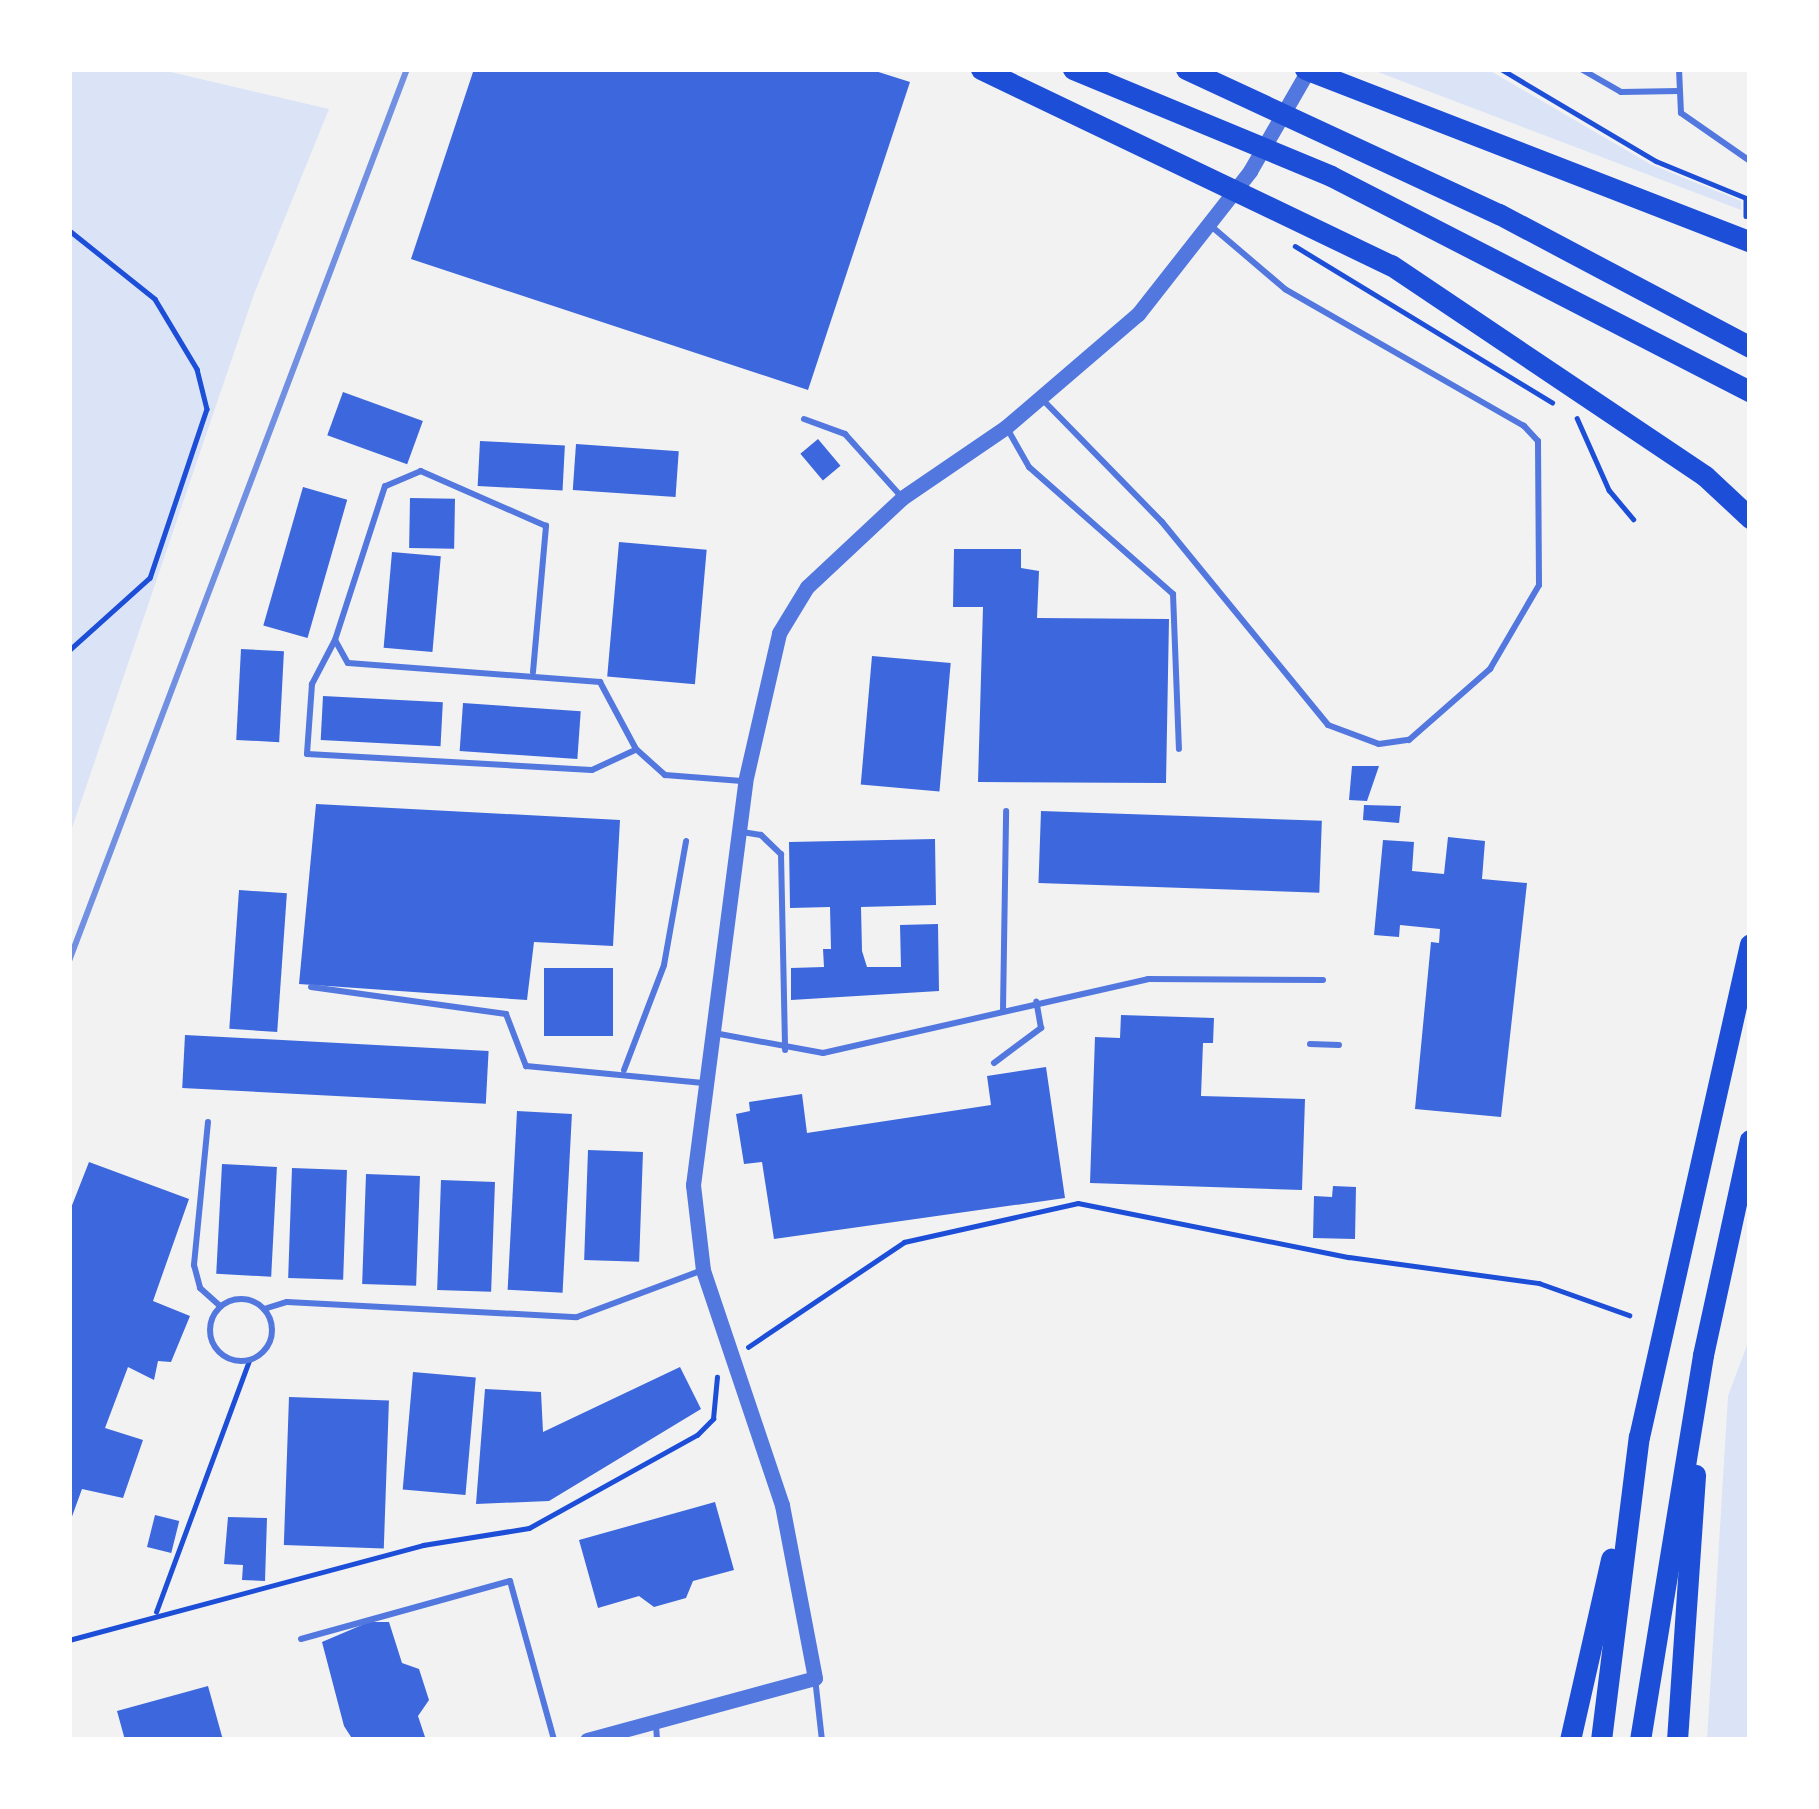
<!DOCTYPE html>
<style>
body{margin:0}
#map{position:relative;width:1819px;height:1809px;overflow:hidden;background:#f2f2f2;font-family:"Asap Condensed",sans-serif}
div>[style]{position:absolute}
[style*='--x']{left:calc(var(--x)*1px);top:calc(var(--y)*1px);width:calc(var(--w)*1px);rotate:calc(var(--a)*1deg)}
.green>*{inset:0;background:#dbe4f7}
.building>*{inset:0;background:#3d67dc;transform-origin:0 0}
.path>*{height:4.5px;margin:-2.25px;padding:0 2.25px;transform-origin:2.25px;border-radius:2.25px;background:#1d4ed8}
.service>*{height:6px;margin:-3px;padding:0 3px;transform-origin:3px;border-radius:3px;background:#5277de}
.service>.ring{margin:-3px;padding:0;box-sizing:content-box;background:none;border:6px solid #5277de;border-radius:50%}
.tertiary>*{height:15px;margin:-7.5px;padding:0 7.5px;transform-origin:7.5px;border-radius:7.5px;background:#5277de}
.trunk>*{height:21px;margin:-10.5px;padding:0 10.5px;transform-origin:10.5px;border-radius:10.5px;background:#1d4ed8}
.rail>*{height:6px;margin:-3px;padding:0 3px;transform-origin:3px;border-radius:3px;background:#7290e2}
span{translate:-50% -50%;white-space:nowrap;text-align:center;line-height:1.15;-webkit-text-stroke:9px #fff;paint-order:stroke}
.frame{position:absolute;inset:0;border:72px solid #fff;pointer-events:none}
</style>
<div id="map">
<div class="green">
<i style="clip-path:polygon(69px 69px,158px 69px,329px 109px,254px 294px,69px 837px)"></i>
<i style="clip-path:polygon(1370px 69px,1487px 69px,1650px 164px,1741px 201px,1741px 210px)"></i>
<i style="clip-path:polygon(1750px 1337px,1750px 1740px,1707px 1740px,1728px 1396px)"></i>
</div>
<div class="building">
<i style="clip-path:polygon(474px 69px,869px 69px,910px 82px,808px 390px,411px 259px)"></i>
<i style="left:343px;top:392px;width:85px;height:46px;rotate:20deg"></i>
<i style="left:818px;top:439px;width:35px;height:23px;rotate:50deg"></i>
<i style="left:480px;top:441px;width:85px;height:45px;rotate:3deg"></i>
<i style="left:576px;top:444px;width:103px;height:46px;rotate:4deg"></i>
<i style="left:303px;top:487px;width:46px;height:144px;rotate:16deg"></i>
<i style="left:410px;top:498px;width:45px;height:50px;rotate:1deg"></i>
<i style="left:619px;top:542px;width:88px;height:135px;rotate:5deg"></i>
<i style="clip-path:polygon(954px 549px,1021px 549px,1021px 568px,1039px 571px,1037px 618px,1169px 619px,1166px 783px,978px 782px,983px 607px,953px 607px)"></i>
<i style="left:392px;top:552px;width:49px;height:96px;rotate:5deg"></i>
<i style="left:241px;top:649px;width:43px;height:91px;rotate:3deg"></i>
<i style="left:872px;top:656px;width:79px;height:129px;rotate:5deg"></i>
<i style="left:323px;top:696px;width:120px;height:44px;rotate:3deg"></i>
<i style="left:463px;top:703px;width:118px;height:48px;rotate:4deg"></i>
<i style="clip-path:polygon(1352px 766px,1379px 766px,1367px 801px,1349px 800px)"></i>
<i style="clip-path:polygon(316px 804px,620px 820px,613px 946px,534px 942px,527px 1000px,299px 984px)"></i>
<i style="clip-path:polygon(1364px 805px,1401px 806px,1399px 823px,1363px 820px)"></i>
<i style="left:1041px;top:811px;width:281px;height:72px;rotate:2deg"></i>
<i style="clip-path:polygon(1448px 837px,1485px 841px,1482px 879px,1527px 883px,1501px 1117px,1415px 1109px,1431px 942px,1439px 943px,1440px 929px,1400px 925px,1399px 937px,1374px 935px,1383px 840px,1414px 842px,1412px 871px,1444px 874px)"></i>
<i style="clip-path:polygon(935px 839px,936px 905px,861px 907px,862px 951px,867px 967px,901px 967px,900px 925px,938px 924px,939px 991px,791px 1000px,791px 968px,824px 967px,823px 949px,831px 949px,830px 907px,790px 908px,789px 842px)"></i>
<i style="left:239px;top:890px;width:48px;height:139px;rotate:4deg"></i>
<i style="left:544px;top:968px;width:69px;height:68px"></i>
<i style="clip-path:polygon(1121px 1015px,1214px 1018px,1213px 1043px,1203px 1043px,1201px 1096px,1305px 1099px,1302px 1190px,1090px 1183px,1095px 1037px,1120px 1038px)"></i>
<i style="left:185px;top:1035px;width:304px;height:53px;rotate:3deg"></i>
<i style="clip-path:polygon(1046px 1067px,1065px 1198px,774px 1239px,762px 1162px,744px 1164px,736px 1114px,750px 1111px,749px 1102px,802px 1094px,807px 1133px,991px 1105px,987px 1076px)"></i>
<i style="left:517px;top:1111px;width:55px;height:179px;rotate:3deg"></i>
<i style="left:588px;top:1150px;width:55px;height:110px;rotate:2deg"></i>
<i style="clip-path:polygon(89px 1162px,189px 1199px,153px 1301px,190px 1316px,171px 1362px,158px 1361px,154px 1380px,128px 1367px,105px 1428px,143px 1440px,123px 1498px,82px 1489px,70px 1522px,69px 1213px)"></i>
<i style="left:222px;top:1164px;width:55px;height:110px;rotate:3deg"></i>
<i style="left:292px;top:1168px;width:55px;height:110px;rotate:2deg"></i>
<i style="left:366px;top:1174px;width:54px;height:110px;rotate:2deg"></i>
<i style="left:441px;top:1180px;width:54px;height:110px;rotate:2deg"></i>
<i style="clip-path:polygon(1333px 1186px,1356px 1187px,1355px 1239px,1313px 1238px,1314px 1196px,1332px 1197px)"></i>
<i style="clip-path:polygon(680px 1367px,701px 1409px,549px 1501px,476px 1504px,485px 1389px,541px 1392px,543px 1432px)"></i>
<i style="left:413px;top:1372px;width:63px;height:118px;rotate:5deg"></i>
<i style="left:289px;top:1397px;width:100px;height:148px;rotate:2deg"></i>
<i style="clip-path:polygon(715px 1502px,734px 1570px,693px 1581px,686px 1598px,654px 1607px,639px 1596px,598px 1608px,579px 1540px)"></i>
<i style="left:155px;top:1515px;width:25px;height:33px;rotate:14deg"></i>
<i style="clip-path:polygon(228px 1517px,267px 1518px,265px 1581px,242px 1580px,243px 1565px,224px 1564px)"></i>
<i style="clip-path:polygon(369px 1622px,389px 1622px,402px 1663px,419px 1669px,429px 1700px,418px 1716px,426px 1740px,353px 1740px,344px 1726px,322px 1642px)"></i>
<i style="clip-path:polygon(208px 1686px,223px 1740px,125px 1740px,117px 1711px)"></i>
</div>
<div class="path">
<i style="--x:1501;--y:69;--w:180;--a:30.7"></i>
<i style="--x:1656;--y:161;--w:97;--a:22.3"></i>
<i style="--x:1746;--y:198;--w:18;--a:90"></i>
<i style="--x:69;--y:230;--w:110;--a:38.7"></i>
<i style="--x:155;--y:299;--w:82;--a:59"></i>
<i style="--x:197;--y:369;--w:41;--a:76"></i>
<i style="--x:207;--y:409;--w:178;--a:108.6"></i>
<i style="--x:150;--y:578;--w:109;--a:138"></i>
<i style="--x:1295;--y:246;--w:301;--a:31.3"></i>
<i style="--x:1577;--y:418;--w:79;--a:66"></i>
<i style="--x:1609;--y:490;--w:38;--a:50"></i>
<i style="--x:748;--y:1347;--w:188;--a:-33.9"></i>
<i style="--x:904;--y:1242;--w:178;--a:-12.6"></i>
<i style="--x:1078;--y:1203;--w:276;--a:11.3"></i>
<i style="--x:1349;--y:1257;--w:192;--a:7.8"></i>
<i style="--x:1539;--y:1283;--w:96;--a:19.6"></i>
<i style="--x:156;--y:1612;--w:268;--a:-69.7"></i>
<i style="--x:69;--y:1640;--w:367;--a:-15"></i>
<i style="--x:423;--y:1545;--w:107;--a:-9.1"></i>
<i style="--x:529;--y:1528;--w:192;--a:-29"></i>
<i style="--x:697;--y:1435;--w:23;--a:-45"></i>
<i style="--x:713;--y:1419;--w:42;--a:-84.6"></i>
</div>
<div class="service">
<i style="--x:1581;--y:69;--w:46;--a:29.9"></i>
<i style="--x:1621;--y:92;--w:58;--a:-1"></i>
<i style="--x:1679;--y:69;--w:44;--a:87.4"></i>
<i style="--x:1681;--y:113;--w:84;--a:34.8"></i>
<i style="--x:1041;--y:398;--w:173;--a:45.7"></i>
<i style="--x:1162;--y:522;--w:262;--a:50.7"></i>
<i style="--x:1328;--y:725;--w:54;--a:20.4"></i>
<i style="--x:1379;--y:744;--w:30;--a:-8"></i>
<i style="--x:1409;--y:740;--w:108;--a:-41.2"></i>
<i style="--x:1490;--y:669;--w:97;--a:-59.7"></i>
<i style="--x:1539;--y:585;--w:144;--a:-90.4"></i>
<i style="--x:1538;--y:441;--w:21;--a:-133"></i>
<i style="--x:1524;--y:426;--w:275;--a:-150.2"></i>
<i style="--x:1285;--y:289;--w:97;--a:-139.6"></i>
<i style="--x:804;--y:419;--w:44;--a:20.1"></i>
<i style="--x:845;--y:434;--w:82;--a:48"></i>
<i style="--x:1008;--y:430;--w:43;--a:60.4"></i>
<i style="--x:1029;--y:467;--w:192;--a:41.4"></i>
<i style="--x:1173;--y:594;--w:155;--a:87.8"></i>
<i style="--x:335;--y:640;--w:50;--a:117.6"></i>
<i style="--x:312;--y:684;--w:70;--a:94.1"></i>
<i style="--x:307;--y:754;--w:285;--a:3.2"></i>
<i style="--x:592;--y:770;--w:47;--a:-24.9"></i>
<i style="--x:533;--y:672;--w:147;--a:-84.9"></i>
<i style="--x:546;--y:526;--w:137;--a:-156.3"></i>
<i style="--x:421;--y:471;--w:39;--a:157"></i>
<i style="--x:385;--y:486;--w:162;--a:108"></i>
<i style="--x:335;--y:640;--w:26;--a:61"></i>
<i style="--x:348;--y:663;--w:253;--a:4.3"></i>
<i style="--x:600;--y:682;--w:76;--a:61.8"></i>
<i style="--x:636;--y:749;--w:39;--a:42"></i>
<i style="--x:665;--y:775;--w:77;--a:4.5"></i>
<i style="--x:742;--y:832;--w:19;--a:9"></i>
<i style="--x:761;--y:835;--w:28;--a:44"></i>
<i style="--x:781;--y:854;--w:196;--a:88.8"></i>
<i style="--x:311;--y:987;--w:197;--a:7.9"></i>
<i style="--x:506;--y:1014;--w:56;--a:69"></i>
<i style="--x:526;--y:1066;--w:178;--a:5.5"></i>
<i style="--x:1003;--y:1010;--w:199;--a:-89.1"></i>
<i style="--x:714;--y:1033;--w:111;--a:10.4"></i>
<i style="--x:823;--y:1053;--w:333;--a:-12.8"></i>
<i style="--x:1148;--y:979;--w:175;--a:0.3"></i>
<i style="--x:1310;--y:1044;--w:29;--a:2"></i>
<i style="--x:994;--y:1063;--w:59;--a:-36.7"></i>
<i style="--x:1041;--y:1028;--w:27;--a:-100"></i>
<i style="--x:624;--y:1070;--w:112;--a:-69.1"></i>
<i style="--x:664;--y:965;--w:126;--a:-79.9"></i>
<i style="--x:208;--y:1122;--w:144;--a:95.6"></i>
<i style="--x:194;--y:1265;--w:24;--a:75"></i>
<i style="--x:200;--y:1288;--w:27;--a:42"></i>
<i class="ring" style="left:210px;top:1299px;width:56px;height:56px"></i>
<i style="--x:264;--y:1309;--w:24;--a:-17"></i>
<i style="--x:287;--y:1302;--w:290;--a:3"></i>
<i style="--x:577;--y:1317;--w:131;--a:-20.5"></i>
<i style="--x:301;--y:1639;--w:217;--a:-15.5"></i>
<i style="--x:510;--y:1581;--w:165;--a:74.5"></i>
<i style="--x:815;--y:1678;--w:62;--a:83.6"></i>
<i style="--x:656;--y:1725;--w:15;--a:86"></i>
</div>
<div class="tertiary">
<i style="--x:587;--y:1740;--w:236;--a:-15.2"></i>
<i style="--x:815;--y:1678;--w:176;--a:-100.8"></i>
<i style="--x:782;--y:1505;--w:248;--a:-108.6"></i>
<i style="--x:703;--y:1270;--w:86;--a:-96.7"></i>
<i style="--x:693;--y:1185;--w:406;--a:-82.6"></i>
<i style="--x:745;--y:782;--w:153;--a:-77.1"></i>
<i style="--x:779;--y:633;--w:54;--a:-58.7"></i>
<i style="--x:807;--y:587;--w:130;--a:-43.1"></i>
<i style="--x:902;--y:498;--w:126;--a:-34.3"></i>
<i style="--x:1006;--y:427;--w:174;--a:-40.6"></i>
<i style="--x:1138;--y:314;--w:182;--a:-51.9"></i>
<i style="--x:1250;--y:171;--w:118;--a:-60"></i>
</div>
<div class="trunk">
<i style="--x:981;--y:69;--w:454;--a:25.6"></i>
<i style="--x:1391;--y:265;--w:378;--a:33.9"></i>
<i style="--x:1705;--y:476;--w:62;--a:43"></i>
<i style="--x:1073;--y:69;--w:279;--a:22.5"></i>
<i style="--x:1331;--y:176;--w:471;--a:27.2"></i>
<i style="--x:1186;--y:69;--w:345;--a:24.9"></i>
<i style="--x:1499;--y:214;--w:284;--a:27.9"></i>
<i style="--x:1305;--y:69;--w:477;--a:21.2"></i>
<i style="--x:1570;--y:1740;--w:186;--a:-77.2"></i>
<i style="--x:1601;--y:1740;--w:305;--a:-82.9"></i>
<i style="--x:1639;--y:1437;--w:505;--a:-77.31"></i>
<i style="--x:1640;--y:1740;--w:390;--a:-80.7"></i>
<i style="--x:1703;--y:1355;--w:220;--a:-77.7"></i>
<i style="--x:1677;--y:1740;--w:266;--a:-86.1"></i>
</div>
<div class="rail">
<i style="--x:69;--y:961;--w:954;--a:-69.25"></i>
</div>
<div class="frame"></div>
</div>
